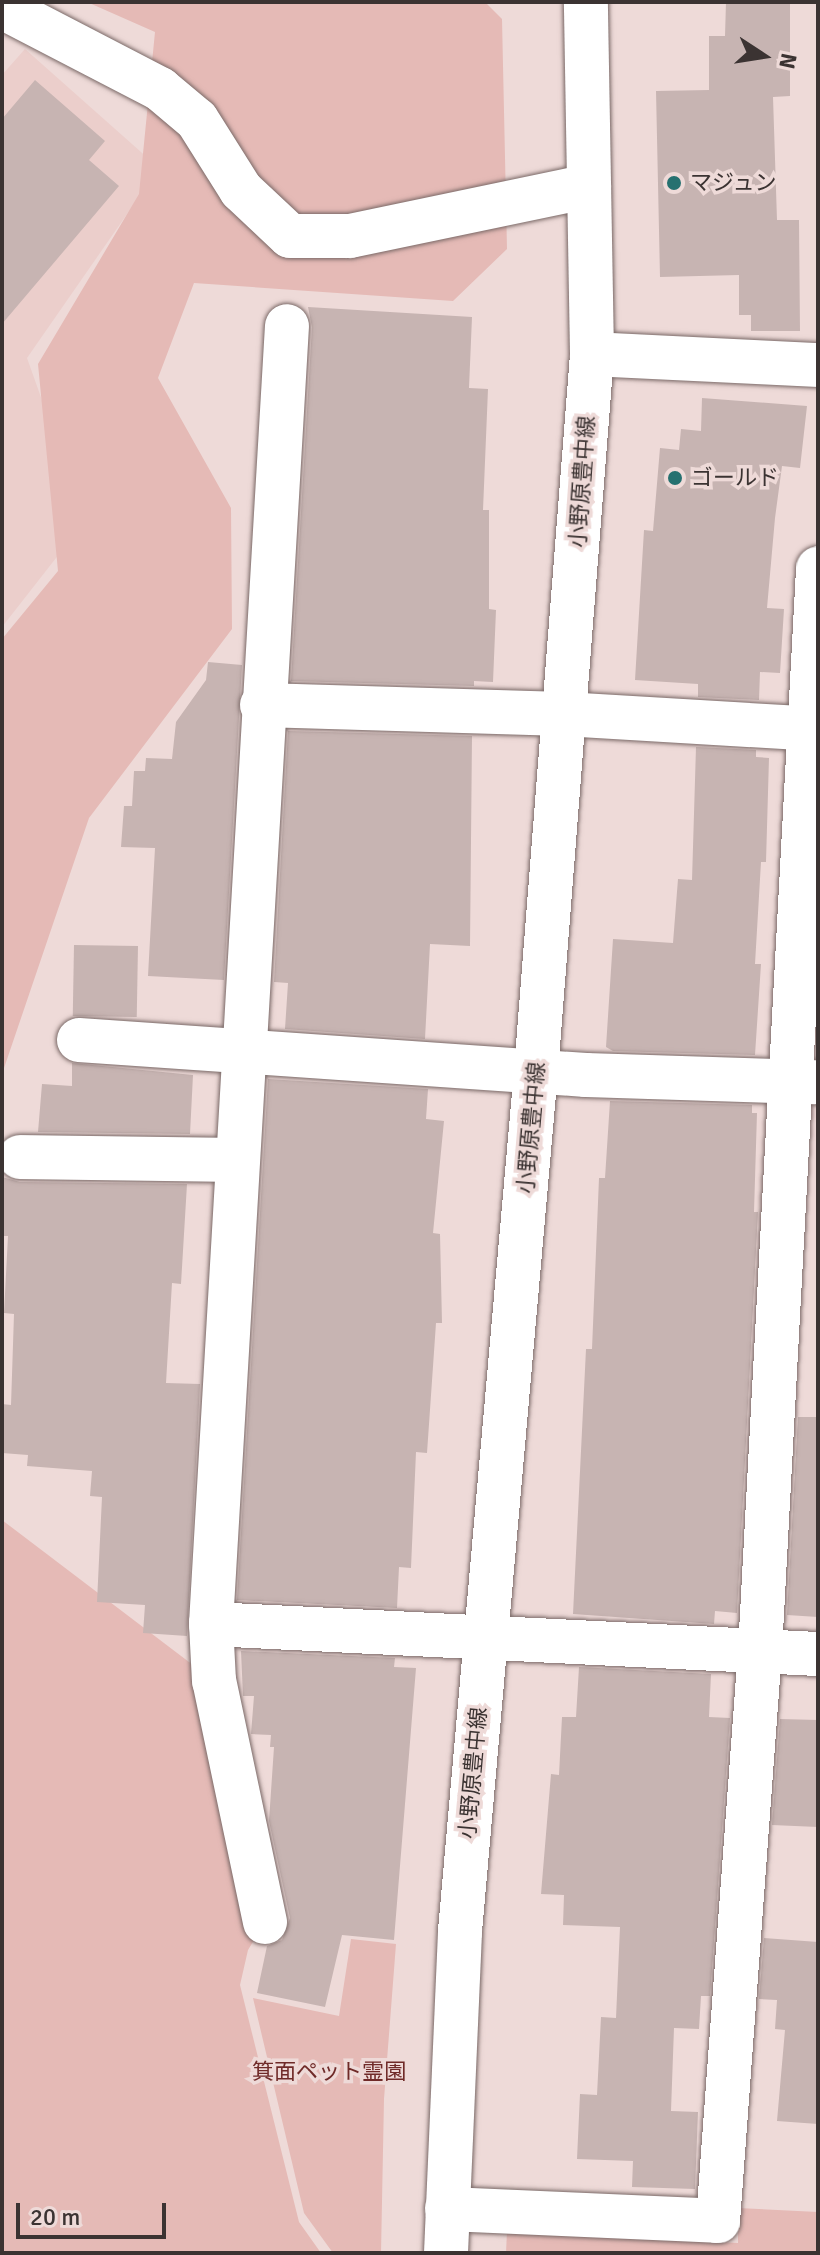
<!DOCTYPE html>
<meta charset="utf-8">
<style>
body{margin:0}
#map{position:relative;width:820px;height:2255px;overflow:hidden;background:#eedad8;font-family:Signika,"Noto Sans JP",sans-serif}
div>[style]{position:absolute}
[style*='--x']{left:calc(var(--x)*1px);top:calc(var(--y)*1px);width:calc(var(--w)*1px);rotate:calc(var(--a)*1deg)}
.built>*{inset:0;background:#ebcecb}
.green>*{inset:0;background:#e5bab6}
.building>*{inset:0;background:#c7b4b2;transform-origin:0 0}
.roads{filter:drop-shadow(0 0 2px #7a6967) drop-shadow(0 0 2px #7a6967)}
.street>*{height:44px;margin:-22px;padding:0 22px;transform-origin:22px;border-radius:22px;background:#fff}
.secondary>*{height:44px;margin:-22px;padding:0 22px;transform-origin:22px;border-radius:22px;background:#fff}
.dots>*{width:22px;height:22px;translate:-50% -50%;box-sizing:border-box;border:4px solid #eedad8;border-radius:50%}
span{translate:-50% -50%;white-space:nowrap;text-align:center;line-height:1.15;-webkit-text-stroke:7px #eedad8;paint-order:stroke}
.poi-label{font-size:22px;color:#3b3332}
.left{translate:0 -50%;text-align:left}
.street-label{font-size:22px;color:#3b3332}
.park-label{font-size:22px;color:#6f2a28}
.frame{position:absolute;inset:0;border:4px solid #3b3332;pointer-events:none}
.north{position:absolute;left:724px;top:16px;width:80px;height:80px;-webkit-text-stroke:6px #eedad8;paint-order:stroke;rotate:102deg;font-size:22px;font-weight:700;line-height:32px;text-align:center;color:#3b3332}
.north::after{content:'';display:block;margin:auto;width:28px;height:36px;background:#3b3332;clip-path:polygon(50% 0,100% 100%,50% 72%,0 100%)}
.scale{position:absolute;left:16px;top:2203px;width:150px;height:36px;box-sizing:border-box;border:4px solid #3b3332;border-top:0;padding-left:10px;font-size:24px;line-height:28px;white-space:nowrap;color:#3b3332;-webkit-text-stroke:6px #eedad8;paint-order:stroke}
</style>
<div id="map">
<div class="built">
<i style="clip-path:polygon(25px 49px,159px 168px,27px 358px,85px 521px,2px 627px,2px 75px)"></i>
</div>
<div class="green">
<i style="clip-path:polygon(87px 2px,485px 2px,502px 19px,507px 249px,453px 301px,194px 283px,158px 378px,231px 508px,232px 629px,89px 818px,2px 1074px,2px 639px,58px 571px,38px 364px,139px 194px,155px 32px)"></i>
<i style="clip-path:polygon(2px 1520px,214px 1681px,265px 1922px,248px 1950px,240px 1985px,299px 2222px,321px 2253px,2px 2253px)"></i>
<i style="clip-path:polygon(351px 1939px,396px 1944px,384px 2099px,381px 2253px,333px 2253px,304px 2213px,253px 1998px,339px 2016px)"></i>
<i style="clip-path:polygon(738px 2208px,818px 2212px,818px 2253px,506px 2253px,507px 2231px,738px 2243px)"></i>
</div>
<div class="building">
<i style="clip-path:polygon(726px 2px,790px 2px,790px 96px,773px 97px,777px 220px,799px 220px,800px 331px,751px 331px,751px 315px,739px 315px,739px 275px,660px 277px,656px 91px,709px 90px,709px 36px,725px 36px)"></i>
<i style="clip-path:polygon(35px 80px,105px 141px,89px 160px,119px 186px,2px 324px,2px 119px)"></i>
<i style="clip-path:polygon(308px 307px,472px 317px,469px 388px,488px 389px,483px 510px,489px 510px,489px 609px,496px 610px,493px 682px,474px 681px,474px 686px,291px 681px,312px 327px)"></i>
<i style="clip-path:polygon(702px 398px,807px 406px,800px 468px,782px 466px,775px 518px,767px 608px,784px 609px,780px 673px,760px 672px,759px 700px,698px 697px,698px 684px,635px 680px,644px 530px,653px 531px,660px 448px,679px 450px,681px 429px,701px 431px)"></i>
<i style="clip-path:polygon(208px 662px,242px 665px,224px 980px,148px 976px,155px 848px,121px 847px,124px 806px,132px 806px,134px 771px,145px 771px,146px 758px,172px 759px,176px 722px,206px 680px)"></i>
<i style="clip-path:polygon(288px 731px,472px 736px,470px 946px,430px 944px,425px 1039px,285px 1029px,288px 983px,274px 982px)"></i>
<i style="clip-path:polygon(696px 747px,756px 750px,756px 757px,769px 758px,766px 862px,761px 862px,755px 964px,761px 964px,755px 1055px,613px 1051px,606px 1047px,613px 939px,673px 943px,678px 879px,692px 880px)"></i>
<i style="left:74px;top:945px;width:64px;height:71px;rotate:1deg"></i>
<i style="clip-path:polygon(72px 1063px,193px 1075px,190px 1134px,38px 1132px,42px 1084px,72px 1086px)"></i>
<i style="clip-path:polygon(268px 1079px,428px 1089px,426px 1119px,444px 1121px,433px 1233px,440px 1234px,442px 1323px,436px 1323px,427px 1453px,416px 1452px,411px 1568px,399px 1567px,397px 1608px,237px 1600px)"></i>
<i style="clip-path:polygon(610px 1101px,752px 1105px,752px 1113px,757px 1113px,754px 1212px,758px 1212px,737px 1613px,715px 1611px,714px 1624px,573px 1614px,586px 1349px,592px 1349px,599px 1178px,605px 1178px)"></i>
<i style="clip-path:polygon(2px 1177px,20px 1182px,187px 1184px,181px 1284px,172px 1283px,166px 1383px,200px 1384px,187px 1636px,143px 1633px,145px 1605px,97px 1602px,102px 1497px,90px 1496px,92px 1471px,27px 1466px,28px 1455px,2px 1453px,2px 1404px,11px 1405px,14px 1314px,4px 1313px,8px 1236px,2px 1236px)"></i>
<i style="clip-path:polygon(798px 1417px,818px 1417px,818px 1617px,787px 1615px)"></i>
<i style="clip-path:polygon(241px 1651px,395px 1658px,394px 1667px,416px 1668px,394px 1940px,342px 1935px,325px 2007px,257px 1993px,267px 1946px,282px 1940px,290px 1918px,269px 1821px,274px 1747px,270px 1747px,271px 1735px,251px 1734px,254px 1696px,243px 1696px)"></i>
<i style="clip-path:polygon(579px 1667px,711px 1674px,709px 1717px,730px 1718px,710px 1996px,701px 1996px,699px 2029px,674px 2028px,671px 2111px,698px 2112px,695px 2189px,632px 2187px,633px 2161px,577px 2159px,580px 2094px,597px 2095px,601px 2017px,616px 2018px,620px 1927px,563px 1925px,564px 1895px,541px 1894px,551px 1774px,559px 1775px,562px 1717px,576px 1717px)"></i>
<i style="clip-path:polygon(780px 1719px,818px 1720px,818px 1827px,772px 1825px)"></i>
<i style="clip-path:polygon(764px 1938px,818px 1942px,818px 2124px,777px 2121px,785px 2030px,775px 2029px,777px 2000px,759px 1999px)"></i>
</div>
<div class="roads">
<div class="street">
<i style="--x:2;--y:7;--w:178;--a:27.4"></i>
<i style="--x:160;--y:89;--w:48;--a:40"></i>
<i style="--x:197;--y:120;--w:83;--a:57.8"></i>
<i style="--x:241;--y:190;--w:67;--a:43.2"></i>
<i style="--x:290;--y:236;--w:60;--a:0"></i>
<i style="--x:350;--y:236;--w:244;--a:-11.8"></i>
<i style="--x:592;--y:354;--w:226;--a:2.8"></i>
<i style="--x:262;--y:705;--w:302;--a:1.7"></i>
<i style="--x:564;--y:714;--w:254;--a:3.4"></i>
<i style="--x:79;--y:1040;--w:508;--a:3.95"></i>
<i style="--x:586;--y:1075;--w:229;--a:1.8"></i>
<i style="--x:20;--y:1157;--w:216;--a:0.8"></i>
<i style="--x:211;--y:1624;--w:608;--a:2.83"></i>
<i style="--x:265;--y:1922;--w:246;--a:-101.9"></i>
<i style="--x:214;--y:1681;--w:57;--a:-93"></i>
<i style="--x:211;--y:1624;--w:1300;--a:-86.65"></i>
<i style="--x:447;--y:2209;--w:271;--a:2.5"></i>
<i style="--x:718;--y:2221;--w:572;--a:-85.79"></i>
<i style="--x:760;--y:1651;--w:1084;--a:-86.93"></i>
</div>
<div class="secondary">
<i style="--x:446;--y:2253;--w:322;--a:-87.5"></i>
<i style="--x:460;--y:1931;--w:863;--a:-84.95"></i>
<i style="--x:536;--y:1071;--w:719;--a:-85.53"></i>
<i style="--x:592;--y:354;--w:352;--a:-91"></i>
</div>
</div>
<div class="dots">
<i style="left:674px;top:183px;background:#267170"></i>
<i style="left:675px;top:478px;background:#267170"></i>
</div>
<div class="poi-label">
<span class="left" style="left:690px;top:183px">マジュン</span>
<span class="left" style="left:691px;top:478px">ゴールド</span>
</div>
<div class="street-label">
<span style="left:582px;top:482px;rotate:-86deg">小野原豊中線</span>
<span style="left:531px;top:1128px;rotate:-85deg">小野原豊中線</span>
<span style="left:473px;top:1773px;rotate:-85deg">小野原豊中線</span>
</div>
<div class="park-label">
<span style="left:329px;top:2072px">箕面ペット霊園</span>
</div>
<div class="frame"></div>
<div class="north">N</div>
<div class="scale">20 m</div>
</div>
